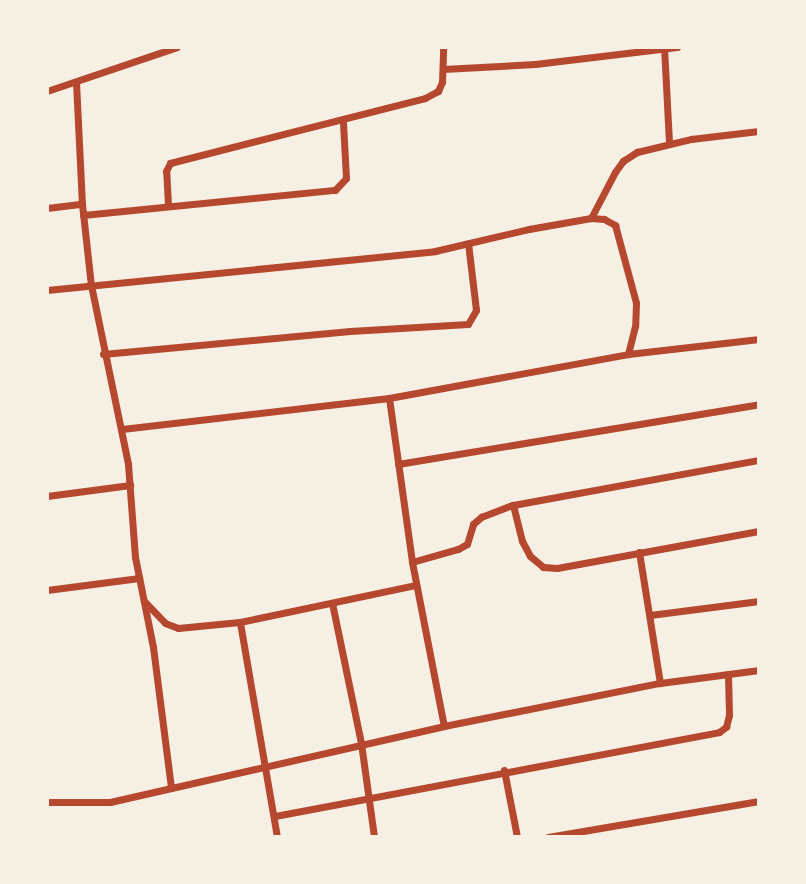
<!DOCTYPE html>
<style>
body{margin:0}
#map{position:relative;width:806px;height:884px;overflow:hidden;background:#f6efe4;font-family:Montserrat,sans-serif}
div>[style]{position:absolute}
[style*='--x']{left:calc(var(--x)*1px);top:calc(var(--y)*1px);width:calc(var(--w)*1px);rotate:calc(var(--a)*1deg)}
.minor>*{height:7px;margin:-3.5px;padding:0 3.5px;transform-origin:3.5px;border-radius:3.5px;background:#b5482f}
span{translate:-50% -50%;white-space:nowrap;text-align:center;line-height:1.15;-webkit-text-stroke:7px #f6efe4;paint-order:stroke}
.frame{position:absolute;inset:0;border:49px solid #f6efe4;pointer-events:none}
</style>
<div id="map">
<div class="minor">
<i style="--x:664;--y:47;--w:97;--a:87"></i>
<i style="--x:443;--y:69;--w:92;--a:-3.1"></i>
<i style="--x:535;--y:64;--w:143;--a:-6.8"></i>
<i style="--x:76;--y:82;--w:122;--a:87.2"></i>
<i style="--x:82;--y:204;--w:81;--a:83.7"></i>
<i style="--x:91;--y:285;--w:183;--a:78.3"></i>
<i style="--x:128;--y:464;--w:93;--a:85.7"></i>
<i style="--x:135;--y:557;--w:92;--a:78.7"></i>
<i style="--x:153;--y:647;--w:142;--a:82.7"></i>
<i style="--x:47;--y:91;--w:137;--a:-18.7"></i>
<i style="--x:168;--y:205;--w:34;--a:-93"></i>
<i style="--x:166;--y:171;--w:9;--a:-63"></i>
<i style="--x:170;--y:163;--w:263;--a:-14.3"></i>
<i style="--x:425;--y:98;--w:15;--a:-28"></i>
<i style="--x:438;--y:91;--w:10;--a:-66"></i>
<i style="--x:442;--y:82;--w:35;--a:-88"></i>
<i style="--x:47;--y:208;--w:35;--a:-7"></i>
<i style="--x:83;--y:215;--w:253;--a:-5.7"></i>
<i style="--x:335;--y:190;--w:16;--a:-47"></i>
<i style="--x:346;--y:178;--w:56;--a:-93.1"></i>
<i style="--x:591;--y:218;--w:52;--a:-62.4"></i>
<i style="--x:615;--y:172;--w:14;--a:-54"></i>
<i style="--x:623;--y:161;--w:17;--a:-33"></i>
<i style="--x:637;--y:152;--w:56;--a:-13.5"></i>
<i style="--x:691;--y:139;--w:68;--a:-6.7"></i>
<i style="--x:47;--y:290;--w:390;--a:-5.7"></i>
<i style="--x:435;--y:251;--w:97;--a:-13.2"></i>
<i style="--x:529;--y:229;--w:63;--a:-10.1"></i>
<i style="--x:591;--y:218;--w:13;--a:4"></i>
<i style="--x:604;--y:219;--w:13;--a:29"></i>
<i style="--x:615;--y:225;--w:81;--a:74.9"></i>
<i style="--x:636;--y:303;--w:23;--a:92"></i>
<i style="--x:635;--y:326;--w:29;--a:104"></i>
<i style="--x:103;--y:354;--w:248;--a:-5.3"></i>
<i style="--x:350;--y:331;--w:118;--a:-3.4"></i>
<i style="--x:468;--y:324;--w:16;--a:-60"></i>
<i style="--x:476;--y:310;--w:67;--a:-96.8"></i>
<i style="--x:389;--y:398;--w:166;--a:82"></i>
<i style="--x:412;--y:562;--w:167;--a:79"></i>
<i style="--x:122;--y:429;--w:269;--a:-6.6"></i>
<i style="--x:389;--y:398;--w:243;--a:-10.4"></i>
<i style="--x:628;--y:354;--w:132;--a:-6.5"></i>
<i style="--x:398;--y:464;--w:366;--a:-9.4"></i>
<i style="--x:47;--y:496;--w:84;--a:-7.5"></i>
<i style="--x:513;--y:505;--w:37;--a:76"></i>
<i style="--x:522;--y:541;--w:17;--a:62"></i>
<i style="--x:530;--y:556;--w:17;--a:40"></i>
<i style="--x:543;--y:567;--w:14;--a:4"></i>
<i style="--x:557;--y:568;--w:205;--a:-10.4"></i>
<i style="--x:639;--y:552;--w:133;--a:80.9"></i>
<i style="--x:412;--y:562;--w:48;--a:-15.8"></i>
<i style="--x:458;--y:549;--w:10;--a:-29"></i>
<i style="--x:467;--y:544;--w:21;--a:-73"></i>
<i style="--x:473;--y:524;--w:11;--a:-41"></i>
<i style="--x:481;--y:517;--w:34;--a:-21"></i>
<i style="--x:513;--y:505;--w:250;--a:-10.4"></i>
<i style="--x:47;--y:590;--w:93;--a:-7.4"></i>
<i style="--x:144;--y:601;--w:30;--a:46"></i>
<i style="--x:165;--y:623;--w:14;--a:21"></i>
<i style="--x:178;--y:628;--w:62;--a:-5.5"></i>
<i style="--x:332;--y:603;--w:143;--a:78.3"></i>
<i style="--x:361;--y:743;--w:95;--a:82.1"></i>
<i style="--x:650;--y:615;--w:110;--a:-7.3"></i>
<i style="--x:504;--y:770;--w:68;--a:79"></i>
<i style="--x:47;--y:802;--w:63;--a:0"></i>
<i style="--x:110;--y:802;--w:343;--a:-12.8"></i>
<i style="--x:444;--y:726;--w:220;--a:-11.3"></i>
<i style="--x:660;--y:683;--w:100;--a:-7.5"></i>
<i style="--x:275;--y:816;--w:452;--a:-10.7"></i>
<i style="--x:719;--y:732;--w:9;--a:-36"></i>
<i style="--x:726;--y:727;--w:12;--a:-76"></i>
<i style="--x:729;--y:715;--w:41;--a:-91.4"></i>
<i style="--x:277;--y:837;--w:218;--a:-99.8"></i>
<i style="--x:240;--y:622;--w:180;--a:-11.9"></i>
<i style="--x:548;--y:837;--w:214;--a:-9.7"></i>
</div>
<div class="frame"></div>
</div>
